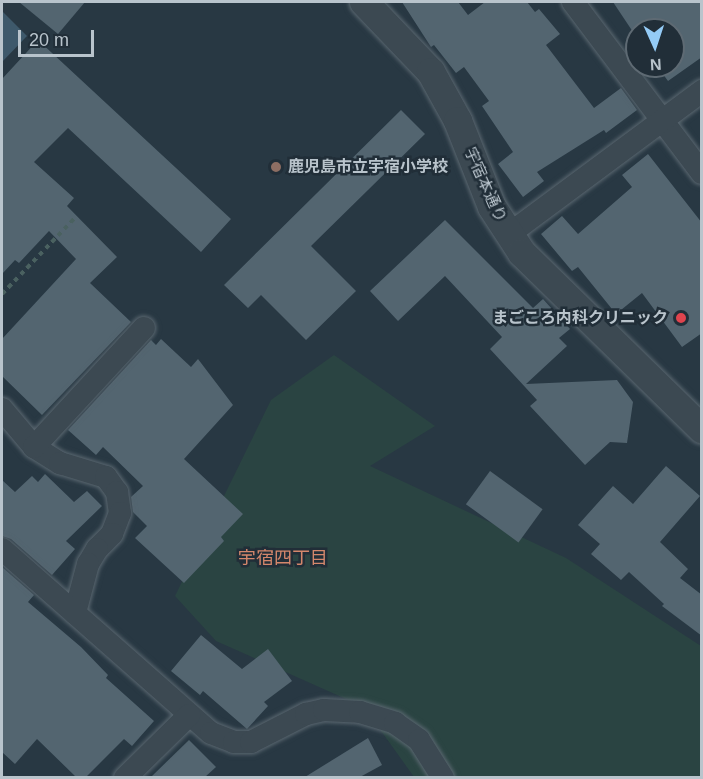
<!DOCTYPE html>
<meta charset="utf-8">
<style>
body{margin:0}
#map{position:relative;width:703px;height:779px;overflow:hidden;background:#283843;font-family:Helvetica,"Noto Sans JP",sans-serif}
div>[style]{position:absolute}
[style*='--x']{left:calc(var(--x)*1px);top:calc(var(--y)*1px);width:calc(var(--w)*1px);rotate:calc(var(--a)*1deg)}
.green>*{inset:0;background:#2a4442}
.water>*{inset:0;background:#3e596b}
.building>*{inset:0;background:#536570;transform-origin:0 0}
.path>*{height:4px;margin-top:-2px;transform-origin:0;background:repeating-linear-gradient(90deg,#4a6160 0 4.5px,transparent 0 9px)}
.roads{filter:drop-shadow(0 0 2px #5a6770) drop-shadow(0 0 2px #5a6770)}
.minor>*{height:22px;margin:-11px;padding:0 11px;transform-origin:11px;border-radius:11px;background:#3c4952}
.tertiary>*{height:28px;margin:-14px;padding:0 14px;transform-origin:14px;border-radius:14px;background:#3c4952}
.dots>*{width:16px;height:16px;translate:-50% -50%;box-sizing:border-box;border:3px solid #212e38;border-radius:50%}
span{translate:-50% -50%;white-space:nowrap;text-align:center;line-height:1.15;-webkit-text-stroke:5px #212e38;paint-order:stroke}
.poi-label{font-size:16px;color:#b9c4cc;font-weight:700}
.left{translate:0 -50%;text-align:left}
.right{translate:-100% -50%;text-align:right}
.street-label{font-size:16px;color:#b9c4cc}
.neighbourhood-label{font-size:18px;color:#d4876c}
.frame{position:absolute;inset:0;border:3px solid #b9c4cc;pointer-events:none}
.north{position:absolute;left:625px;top:18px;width:60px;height:60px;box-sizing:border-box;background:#212e38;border:2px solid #5e6a73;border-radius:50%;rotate:177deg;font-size:16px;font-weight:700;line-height:24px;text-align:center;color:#b9c4cc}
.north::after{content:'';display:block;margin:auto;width:21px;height:27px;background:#94cbf6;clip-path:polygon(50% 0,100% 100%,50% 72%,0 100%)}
.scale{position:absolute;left:18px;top:30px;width:76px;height:27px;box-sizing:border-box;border:3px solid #b9c4cc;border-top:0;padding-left:8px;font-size:18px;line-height:21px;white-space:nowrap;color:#b9c4cc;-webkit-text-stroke:4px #212e38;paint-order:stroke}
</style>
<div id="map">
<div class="green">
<i style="clip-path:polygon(334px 355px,435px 426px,370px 466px,566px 558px,701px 646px,701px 777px,414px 777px,364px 707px,216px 641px,175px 596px,271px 400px)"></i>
</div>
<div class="water">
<i style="clip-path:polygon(2px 11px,27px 36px,2px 62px)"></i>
</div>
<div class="building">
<i style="clip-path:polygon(19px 2px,85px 2px,58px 34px)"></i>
<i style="clip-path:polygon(402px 2px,458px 2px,468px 15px,485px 2px,527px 2px,535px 12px,539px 9px,560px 34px,546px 45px,594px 108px,621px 88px,637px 110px,606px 133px,604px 130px,537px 172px,544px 181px,523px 197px,498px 164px,513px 152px,482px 106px,489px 101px,464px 67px,456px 73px,434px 45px,431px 47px)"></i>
<i style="clip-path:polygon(613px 2px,702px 2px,702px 57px,668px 81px,657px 66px,673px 66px,673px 30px,637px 30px,637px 38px)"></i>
<i style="clip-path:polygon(38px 40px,231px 219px,201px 252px,68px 128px,34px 162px,74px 198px,67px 206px,117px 257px,90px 283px,131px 322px,42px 415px,2px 376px,2px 339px,76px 259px,49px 231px,19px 263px,15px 260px,2px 274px,2px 79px)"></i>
<i style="clip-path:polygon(401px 110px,425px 134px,311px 246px,356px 291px,306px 340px,261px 295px,248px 308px,224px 285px)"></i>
<i style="clip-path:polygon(648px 154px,702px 223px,702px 333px,682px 347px,642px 293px,616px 314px,578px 267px,572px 271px,541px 234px,562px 216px,578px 234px,632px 187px,622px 175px)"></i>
<i style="clip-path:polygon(445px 220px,533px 308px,543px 299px,570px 329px,559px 338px,567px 346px,526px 384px,617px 380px,633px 402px,627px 443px,610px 442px,585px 465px,530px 406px,537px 400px,490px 349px,502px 337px,445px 276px,398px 321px,370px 291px)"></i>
<i style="clip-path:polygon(161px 339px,191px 367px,198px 359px,233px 405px,184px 459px,243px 514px,221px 537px,224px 541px,184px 583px,135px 538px,147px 526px,133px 512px,131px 497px,143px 486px,103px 447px,96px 455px,68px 430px,151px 340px,156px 345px)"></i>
<i style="clip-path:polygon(666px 466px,700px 496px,660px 542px,688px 569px,680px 578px,702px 595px,702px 636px,662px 606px,664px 604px,629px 572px,621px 580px,591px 554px,600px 544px,578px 525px,613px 486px,633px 504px)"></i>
<i style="left:490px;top:471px;width:65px;height:41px;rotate:36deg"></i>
<i style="clip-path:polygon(45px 474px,74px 502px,87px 491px,102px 506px,66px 541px,75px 549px,52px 575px,11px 539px,2px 536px,2px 480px,15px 492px,32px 476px,38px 482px)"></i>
<i style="clip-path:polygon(2px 567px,34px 595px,28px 602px,81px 647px,108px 675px,106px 678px,154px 721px,132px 746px,124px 739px,86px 777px,76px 777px,37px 739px,15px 764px,2px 752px)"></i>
<i style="clip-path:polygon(201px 635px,242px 669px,268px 649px,292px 681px,264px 702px,268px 706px,247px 729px,203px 691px,200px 695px,171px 671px)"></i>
<i style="clip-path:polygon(368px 738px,382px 765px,360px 777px,305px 777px)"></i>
<i style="clip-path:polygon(189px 740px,216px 767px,205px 777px,151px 777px)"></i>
</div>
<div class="path">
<i style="--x:2;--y:294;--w:105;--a:-46.2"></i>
</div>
<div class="roads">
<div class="minor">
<i style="--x:573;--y:2;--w:214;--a:53"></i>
<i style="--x:508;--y:235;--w:242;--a:-36.6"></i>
<i style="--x:2;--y:409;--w:50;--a:49.9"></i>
<i style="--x:34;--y:447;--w:31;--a:32"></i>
<i style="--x:60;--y:463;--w:48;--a:16.9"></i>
<i style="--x:106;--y:477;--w:19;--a:54"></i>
<i style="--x:117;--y:492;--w:21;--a:82"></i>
<i style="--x:120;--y:513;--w:22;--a:111"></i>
<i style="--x:112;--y:534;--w:21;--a:135"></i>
<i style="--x:97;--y:549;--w:17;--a:121"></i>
<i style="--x:88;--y:564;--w:51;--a:104.9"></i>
<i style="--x:34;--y:447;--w:162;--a:-47.3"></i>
<i style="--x:2;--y:549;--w:278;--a:41.4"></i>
<i style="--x:211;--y:733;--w:25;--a:21"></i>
<i style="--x:234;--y:742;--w:17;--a:0"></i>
<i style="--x:251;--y:742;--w:62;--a:-27"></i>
<i style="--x:306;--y:714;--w:18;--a:-13"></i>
<i style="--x:324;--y:710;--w:36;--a:3"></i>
<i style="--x:360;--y:712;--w:37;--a:17"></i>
<i style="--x:395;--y:723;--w:29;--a:35"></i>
<i style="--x:419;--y:740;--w:45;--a:57.7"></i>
<i style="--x:125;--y:778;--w:90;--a:-44.5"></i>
</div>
<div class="tertiary">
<i style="--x:364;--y:2;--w:97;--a:46.3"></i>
<i style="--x:431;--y:72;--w:56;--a:61.1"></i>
<i style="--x:458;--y:121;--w:92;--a:68.4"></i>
<i style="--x:492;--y:207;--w:55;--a:56.9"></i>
<i style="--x:522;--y:253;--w:252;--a:44.4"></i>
</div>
</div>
<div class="dots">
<i style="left:276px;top:167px;background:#8d6e63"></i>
<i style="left:681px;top:318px;background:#e0444e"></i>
</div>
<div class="poi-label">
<span class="left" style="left:288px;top:167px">鹿児島市立宇宿小学校</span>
<span class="right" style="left:668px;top:318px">まごころ内科クリニック</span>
</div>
<div class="street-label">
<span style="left:485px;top:185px;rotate:66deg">宇宿本通り</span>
</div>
<div class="neighbourhood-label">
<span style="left:283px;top:558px">宇宿四丁目</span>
</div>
<div class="frame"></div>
<div class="north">N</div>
<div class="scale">20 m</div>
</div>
